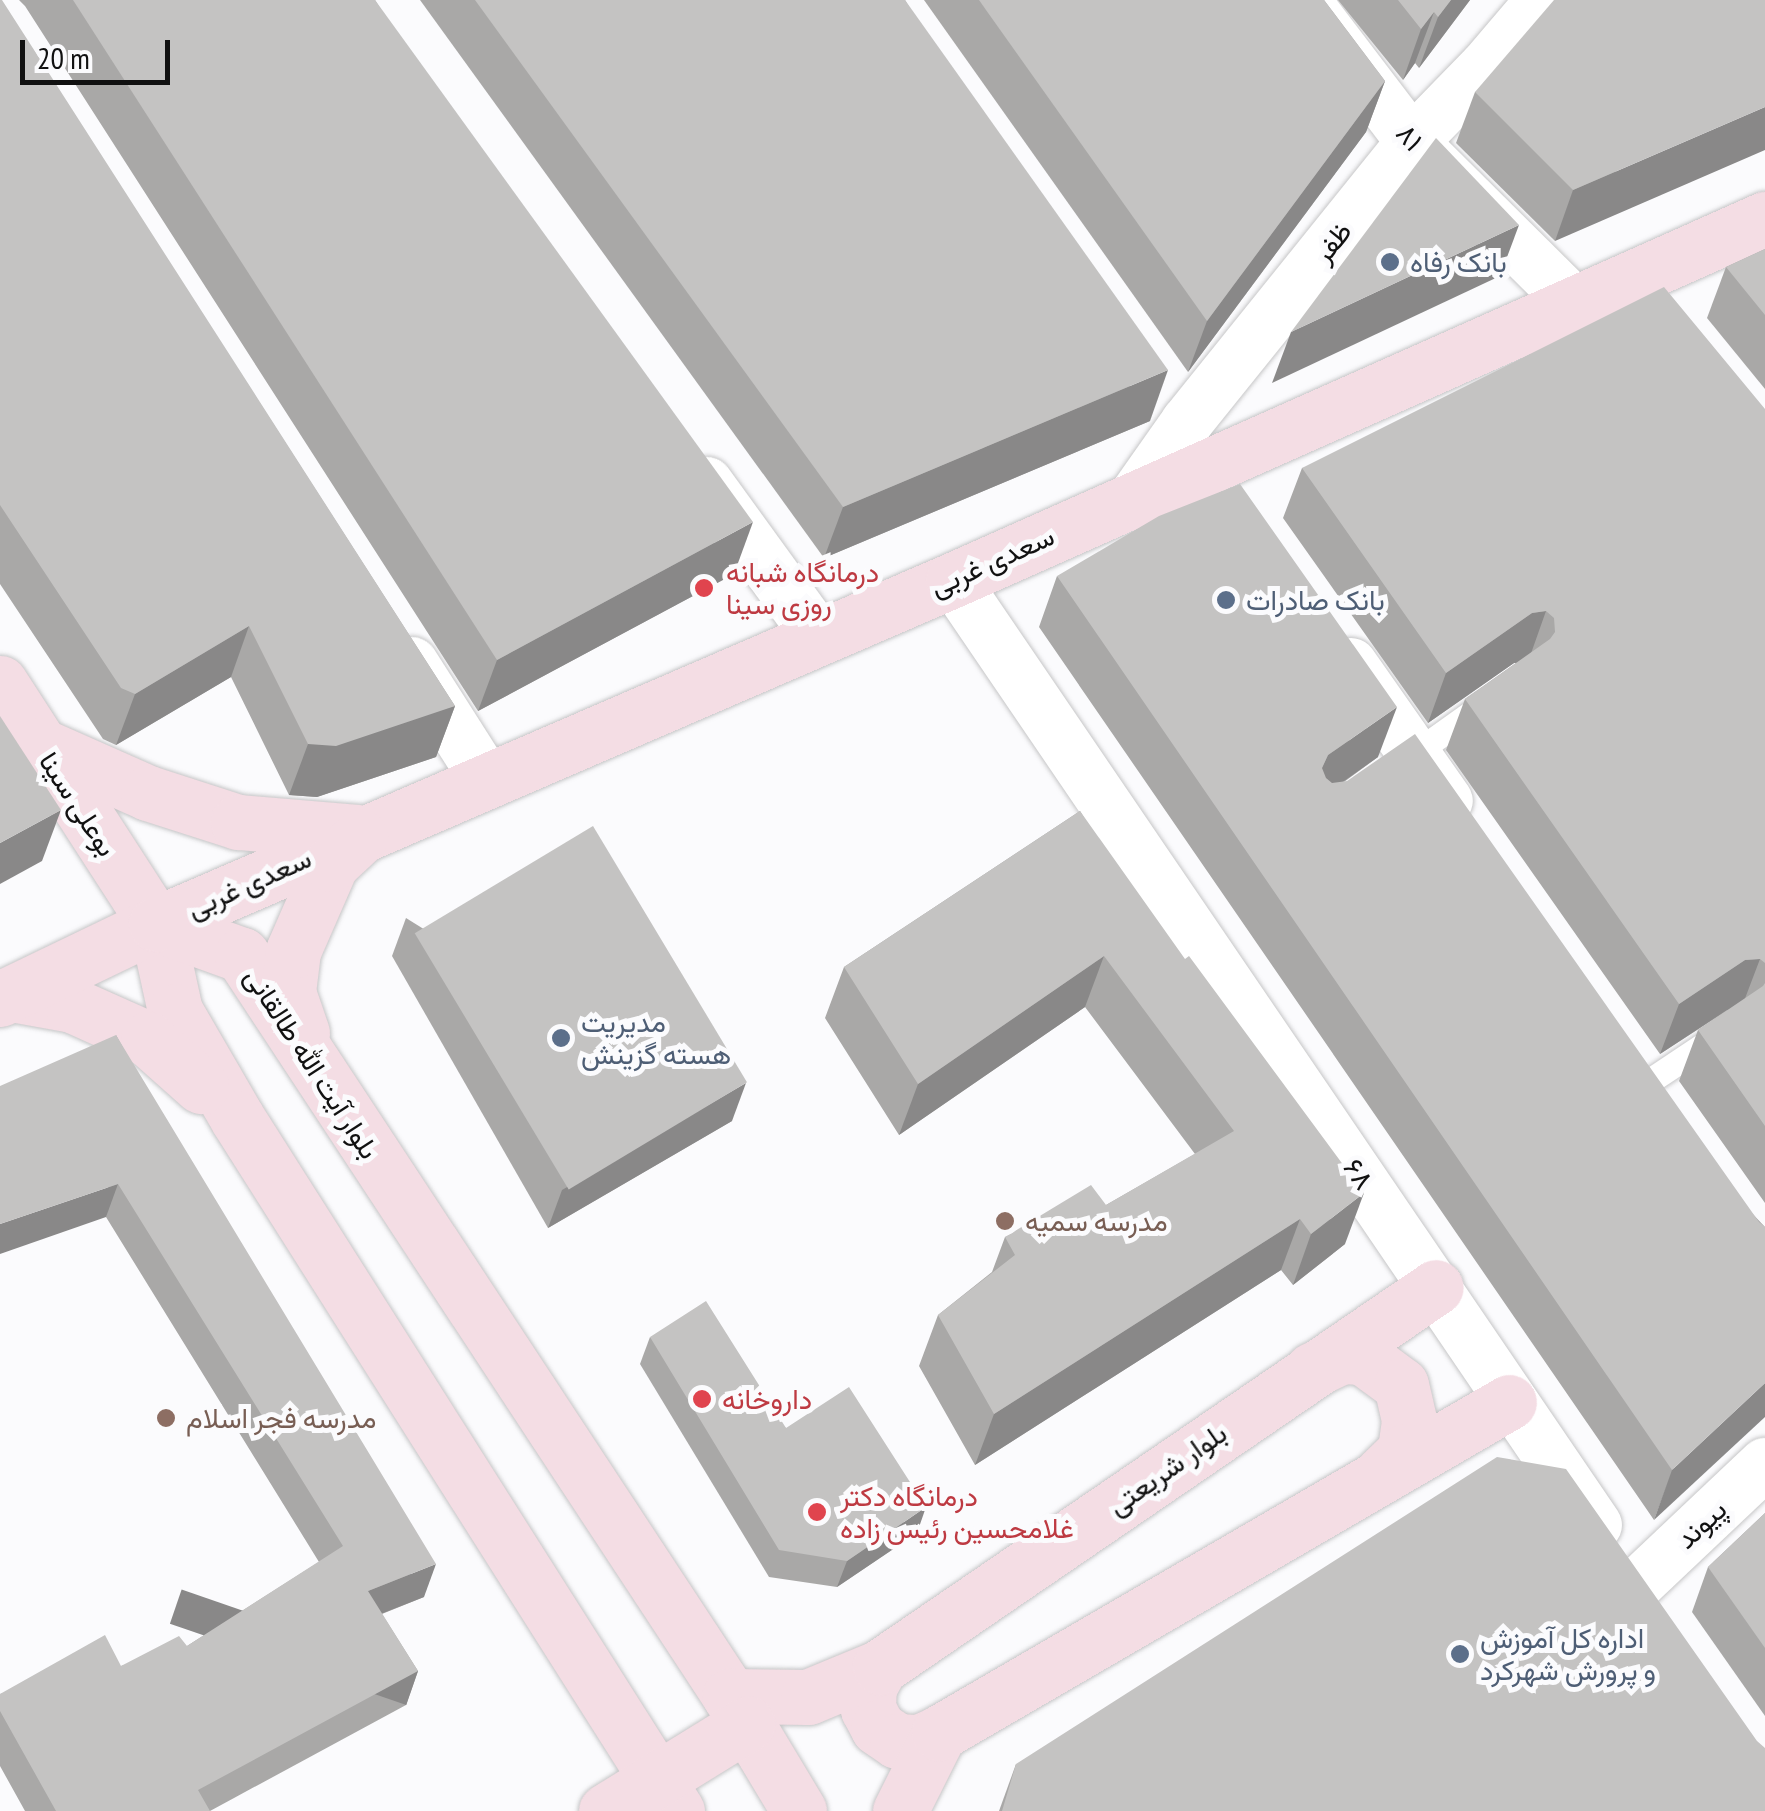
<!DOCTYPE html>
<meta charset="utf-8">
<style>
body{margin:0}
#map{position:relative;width:1765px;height:1811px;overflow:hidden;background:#fbfbfd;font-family:"PT Sans Narrow",Vazirmatn,sans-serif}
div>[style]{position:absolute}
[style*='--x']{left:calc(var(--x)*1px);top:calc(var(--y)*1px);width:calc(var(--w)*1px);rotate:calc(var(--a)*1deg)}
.roads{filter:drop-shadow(0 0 2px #c6c6c7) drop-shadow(0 0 2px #c6c6c7)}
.service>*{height:25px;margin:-12.5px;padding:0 12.5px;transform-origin:12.5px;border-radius:12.5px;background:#fff}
.minor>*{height:52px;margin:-26px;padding:0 26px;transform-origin:26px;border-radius:26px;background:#fff}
.secondary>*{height:55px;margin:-27.5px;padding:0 27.5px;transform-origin:27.5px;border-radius:27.5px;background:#f4dde4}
.wall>*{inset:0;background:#a9a8a7}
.shaded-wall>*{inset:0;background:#898888;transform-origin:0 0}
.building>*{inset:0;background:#c4c3c2;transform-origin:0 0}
.dots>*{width:28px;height:28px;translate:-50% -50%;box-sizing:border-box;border:5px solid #fbfbfd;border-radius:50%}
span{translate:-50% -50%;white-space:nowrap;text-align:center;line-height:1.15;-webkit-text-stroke:10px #fbfbfd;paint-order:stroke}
.street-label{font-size:28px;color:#111}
.service-label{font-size:28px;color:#4e5e75}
.left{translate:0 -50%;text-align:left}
.health-label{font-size:28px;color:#be3a42}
.education-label{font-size:28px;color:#785e54}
.scale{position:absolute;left:20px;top:40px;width:150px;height:45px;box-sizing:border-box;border:5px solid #111;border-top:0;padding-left:12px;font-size:30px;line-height:35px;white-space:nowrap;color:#111;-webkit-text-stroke:8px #fbfbfd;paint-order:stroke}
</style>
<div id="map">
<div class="roads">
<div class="service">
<i style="--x:1408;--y:758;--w:90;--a:-35.5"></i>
<i style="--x:1645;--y:1084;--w:83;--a:-33.7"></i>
</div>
<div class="minor">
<i style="--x:1304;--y:0;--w:178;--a:52.7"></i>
<i style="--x:1412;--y:142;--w:228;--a:44.8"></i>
<i style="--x:707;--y:483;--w:188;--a:54.1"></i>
<i style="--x:1135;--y:496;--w:90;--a:-54.9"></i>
<i style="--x:1187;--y:422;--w:359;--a:-51.2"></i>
<i style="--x:1412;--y:142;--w:105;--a:-45.8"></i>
<i style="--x:1485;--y:67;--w:88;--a:-49.6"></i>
<i style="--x:953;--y:580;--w:1143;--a:55.77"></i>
<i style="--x:412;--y:663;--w:138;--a:57.5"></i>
<i style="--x:1351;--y:664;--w:167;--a:55"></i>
<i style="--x:1638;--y:1584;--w:175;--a:-43.4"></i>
</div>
<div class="secondary">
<i style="--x:0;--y:683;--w:287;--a:57.1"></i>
<i style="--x:156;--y:924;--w:89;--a:77.7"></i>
<i style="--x:175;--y:1011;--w:124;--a:59.9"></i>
<i style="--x:237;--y:1118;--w:821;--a:57.59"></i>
<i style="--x:40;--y:745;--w:118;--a:24"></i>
<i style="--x:148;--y:793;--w:95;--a:17.9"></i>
<i style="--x:238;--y:822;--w:119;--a:4.8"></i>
<i style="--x:156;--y:924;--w:91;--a:19.8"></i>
<i style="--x:242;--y:955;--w:887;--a:56.63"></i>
<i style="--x:730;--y:1696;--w:134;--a:59"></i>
<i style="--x:11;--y:994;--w:62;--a:10.2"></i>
<i style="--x:72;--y:1005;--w:83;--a:24.1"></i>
<i style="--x:148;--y:1039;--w:71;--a:41.6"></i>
<i style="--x:0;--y:999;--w:173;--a:-25.7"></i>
<i style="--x:156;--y:924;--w:868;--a:-23.35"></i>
<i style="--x:953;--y:580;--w:889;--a:-23.97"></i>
<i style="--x:302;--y:1033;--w:43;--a:-108.9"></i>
<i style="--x:288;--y:992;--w:41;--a:-83"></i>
<i style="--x:293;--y:951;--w:95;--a:-66.4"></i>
<i style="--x:331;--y:864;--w:40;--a:-43"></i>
<i style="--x:1312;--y:1370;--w:33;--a:-25"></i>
<i style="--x:1342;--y:1356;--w:21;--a:3"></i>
<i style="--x:1363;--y:1357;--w:47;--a:36.4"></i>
<i style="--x:1401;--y:1385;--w:37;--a:77"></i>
<i style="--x:1409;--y:1421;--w:30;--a:98"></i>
<i style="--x:1405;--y:1451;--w:33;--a:136"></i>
<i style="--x:880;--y:1667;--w:23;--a:119"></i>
<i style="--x:869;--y:1687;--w:22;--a:93"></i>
<i style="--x:868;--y:1709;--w:21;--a:62"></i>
<i style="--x:878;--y:1728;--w:23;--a:34"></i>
<i style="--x:897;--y:1741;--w:22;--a:3"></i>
<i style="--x:919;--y:1742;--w:22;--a:-24"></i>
<i style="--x:730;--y:1696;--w:78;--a:0.7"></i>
<i style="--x:808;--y:1697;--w:78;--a:-22.6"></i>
<i style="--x:880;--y:1667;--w:673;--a:-34.35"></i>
<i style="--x:606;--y:1811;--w:166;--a:-31.7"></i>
<i style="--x:900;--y:1811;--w:87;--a:-63.4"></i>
<i style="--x:939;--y:1733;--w:659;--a:-30.14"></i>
</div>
</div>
<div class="wall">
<i style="clip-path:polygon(0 0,455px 706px,436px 757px,317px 797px,289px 795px,231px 677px,116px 745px,103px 739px,0 584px)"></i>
<i style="clip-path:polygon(19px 0,375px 0,734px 574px,478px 711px,25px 6px)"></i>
<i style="clip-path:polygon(420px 0,905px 0,1150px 421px,824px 558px)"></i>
<i style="clip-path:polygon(924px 0,1324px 0,1385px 81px,1366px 132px,1188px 372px)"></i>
<i style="clip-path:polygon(1338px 0,1470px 0,1419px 68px,1415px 63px,1403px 80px)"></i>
<i style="clip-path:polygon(1765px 0,1555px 241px,1456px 143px,1475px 92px)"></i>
<i style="clip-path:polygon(1765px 249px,1765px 389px,1707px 318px,1726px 267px)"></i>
<i style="clip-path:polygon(1765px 409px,1765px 1203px,1679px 1081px,1698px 1030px,1728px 1010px,1660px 1054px,1446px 750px,1465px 699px,1516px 663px,1514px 663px,1428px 723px,1283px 518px,1302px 468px)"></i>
<i style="clip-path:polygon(1057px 576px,1378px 757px,1344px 782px,1765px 1227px,1654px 1520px,1039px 627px)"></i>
<i style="clip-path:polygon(1080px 811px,1345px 1244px,1293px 1285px,1281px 1270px,975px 1465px,919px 1366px,938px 1315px,992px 1272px,1005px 1237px,1106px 1205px,1195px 1154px,1085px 1007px,899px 1135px,825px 1018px,844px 967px)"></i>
<i style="clip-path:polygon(406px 918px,732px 1121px,548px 1228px,392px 956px)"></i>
<i style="clip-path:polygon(116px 1035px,424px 1597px,382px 1614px,418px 1671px,406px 1705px,210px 1811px,25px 1811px,0 1766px,0 1694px,121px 1666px,187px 1646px,319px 1562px,106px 1217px)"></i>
<i style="clip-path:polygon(650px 1337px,786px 1428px,917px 1533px,837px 1587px,769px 1577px,640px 1364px)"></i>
<i style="clip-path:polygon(1765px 1513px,1765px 1716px,1692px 1612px,1708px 1567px)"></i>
<i style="clip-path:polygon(1757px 1741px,1765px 1811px,999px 1811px,1016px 1764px)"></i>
</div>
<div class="shaded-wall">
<i style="clip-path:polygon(1451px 0,1470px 0,1419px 68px,1438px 17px)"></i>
<i style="clip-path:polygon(1434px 12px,1415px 63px,1403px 80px,1421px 29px)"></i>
<i style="clip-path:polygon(1385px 81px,1366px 132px,1188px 372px,1207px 321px)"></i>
<i style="clip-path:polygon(1765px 107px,1765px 150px,1555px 241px,1573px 190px)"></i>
<i style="clip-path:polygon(1519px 225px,1500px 276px,1272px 383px,1291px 332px)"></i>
<i style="clip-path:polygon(1168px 370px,1150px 421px,824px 558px,843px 507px)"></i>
<i style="clip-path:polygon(753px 522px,734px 574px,478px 711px,497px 660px)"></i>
<i style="clip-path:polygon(1546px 611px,1528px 662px,1514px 663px,1428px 723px,1446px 673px,1532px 613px)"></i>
<i style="clip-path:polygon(249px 626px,231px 677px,116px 745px,135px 694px)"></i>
<i style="clip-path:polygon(455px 706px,436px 757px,317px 797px,289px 795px,308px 744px)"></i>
<i style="clip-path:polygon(1397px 707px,1378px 757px,1310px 805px,1322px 768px,1328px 755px)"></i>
<i style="clip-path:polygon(61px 810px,42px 861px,0 884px,0 843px)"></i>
<i style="clip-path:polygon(1104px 956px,1085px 1007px,899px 1135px,918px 1084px)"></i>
<i style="clip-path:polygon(1760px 959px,1741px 1009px,1727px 1010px,1660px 1054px,1679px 1004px,1745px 960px)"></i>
<i style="clip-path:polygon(746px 1083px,732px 1121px,548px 1228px,562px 1190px)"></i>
<i style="clip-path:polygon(118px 1184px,106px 1217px,0 1254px,0 1224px)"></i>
<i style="clip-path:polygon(1364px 1193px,1345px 1244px,1293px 1285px,1311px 1234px)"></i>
<i style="clip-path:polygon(1300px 1219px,1281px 1270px,975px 1465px,994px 1414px)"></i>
<i style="clip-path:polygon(1765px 1383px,1765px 1417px,1654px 1520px,1672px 1470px)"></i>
<i style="clip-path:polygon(926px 1507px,917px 1533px,837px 1587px,847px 1561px)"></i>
<i style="clip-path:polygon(436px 1564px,424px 1597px,355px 1624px,368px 1591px)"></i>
<i style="left:418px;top:1671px;width:36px;height:250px;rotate:109deg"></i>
</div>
<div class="building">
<i style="clip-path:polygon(0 0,2px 0,455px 706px,336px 746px,308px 744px,249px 626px,135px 694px,121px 688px,0 505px)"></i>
<i style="clip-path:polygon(73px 0,375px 0,753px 522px,497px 660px)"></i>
<i style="clip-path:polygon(475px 0,905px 0,1168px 370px,843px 507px)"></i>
<i style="clip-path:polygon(979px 0,1324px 0,1385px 81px,1207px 321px)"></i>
<i style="clip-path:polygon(1398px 0,1451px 0,1438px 17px,1434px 12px,1421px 29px)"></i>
<i style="clip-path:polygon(1554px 0,1765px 0,1765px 107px,1573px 190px,1475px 92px)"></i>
<i style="clip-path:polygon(1436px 138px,1519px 225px,1291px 332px)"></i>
<i style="clip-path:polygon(1765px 249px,1765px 315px,1726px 267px)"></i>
<i style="clip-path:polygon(1664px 287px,1765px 409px,1765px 963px,1760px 959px,1745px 960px,1679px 1004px,1465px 699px,1550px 639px,1555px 632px,1554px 618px,1546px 611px,1532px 613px,1446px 673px,1302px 468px)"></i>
<i style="clip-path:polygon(1240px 484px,1397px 707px,1328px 755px,1322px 768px,1326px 778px,1332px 783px,1347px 781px,1415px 734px,1759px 1222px,1765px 1227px,1765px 1383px,1672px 1470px,1057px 576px,1159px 516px)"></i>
<i style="clip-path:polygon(0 716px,61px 810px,0 843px)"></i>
<i style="clip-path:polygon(1080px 811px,1185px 959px,1189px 956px,1364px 1193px,1311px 1234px,1300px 1219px,994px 1414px,938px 1315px,1015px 1255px,1005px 1237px,1091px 1185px,1106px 1205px,1234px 1131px,1104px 956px,918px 1084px,844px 967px)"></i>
<i style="left:593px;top:826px;width:299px;height:208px;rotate:59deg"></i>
<i style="clip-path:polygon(1765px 983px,1765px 1126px,1698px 1030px,1763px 986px)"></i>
<i style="clip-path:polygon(116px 1035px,436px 1564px,368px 1591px,418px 1671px,198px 1790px,210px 1811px,56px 1811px,0 1711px,0 1694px,105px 1635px,121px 1666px,179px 1636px,187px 1646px,343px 1546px,118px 1184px,0 1224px,0 1086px)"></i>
<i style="clip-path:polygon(706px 1301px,786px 1428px,849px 1387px,926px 1507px,847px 1561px,779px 1550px,650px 1337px)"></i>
<i style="clip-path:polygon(1497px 1457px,1566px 1469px,1757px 1741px,1765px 1748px,1765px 1811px,1002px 1811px,1016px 1764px)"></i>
<i style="clip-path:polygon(1765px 1513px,1765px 1648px,1708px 1567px)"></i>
</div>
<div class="dots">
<i style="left:1390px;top:262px;background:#5c6f8a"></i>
<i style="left:704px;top:588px;background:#e0444e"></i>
<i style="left:1226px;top:600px;background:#5c6f8a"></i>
<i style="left:561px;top:1038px;background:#5c6f8a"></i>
<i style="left:1005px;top:1221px;background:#8d6e63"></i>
<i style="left:702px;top:1399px;background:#e0444e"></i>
<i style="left:166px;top:1418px;background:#8d6e63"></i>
<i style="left:817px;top:1512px;background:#e0444e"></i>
<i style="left:1460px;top:1654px;background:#5c6f8a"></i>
</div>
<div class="street-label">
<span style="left:1410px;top:137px;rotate:49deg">۸۱</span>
<span style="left:1332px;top:242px;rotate:-51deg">ظفر</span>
<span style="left:992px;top:561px;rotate:-24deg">سعدی غربی</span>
<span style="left:78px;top:804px;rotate:57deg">بوعلی سینا</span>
<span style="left:249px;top:883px;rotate:-24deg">سعدی غربی</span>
<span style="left:312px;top:1063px;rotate:57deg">بلوار آیت الله طالقانی</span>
<span style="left:1359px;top:1174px;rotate:56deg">۶۸</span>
<span style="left:1167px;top:1469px;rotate:-35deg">بلوار شریعتی</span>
<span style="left:1701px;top:1524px;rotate:-43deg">پیوند</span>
</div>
<div class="service-label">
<span class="left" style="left:1410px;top:262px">بانک رفاه</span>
<span class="left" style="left:1246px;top:600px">بانک صادرات</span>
<span class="left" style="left:581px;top:1038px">مدیریت<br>هسته گزینش</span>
<span class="left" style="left:1480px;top:1654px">اداره کل آموزش<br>و پرورش شهرکرد</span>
</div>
<div class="health-label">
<span class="left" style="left:726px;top:588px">درمانگاه شبانه<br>روزی سینا</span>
<span class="left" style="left:722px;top:1399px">داروخانه</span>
<span class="left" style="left:840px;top:1512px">درمانگاه دکتر<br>غلامحسین رئیس زاده</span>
</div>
<div class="education-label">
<span class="left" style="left:1025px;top:1221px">مدرسه سمیه</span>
<span class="left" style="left:186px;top:1418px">مدرسه فجر اسلام</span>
</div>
<div class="scale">20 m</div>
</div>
